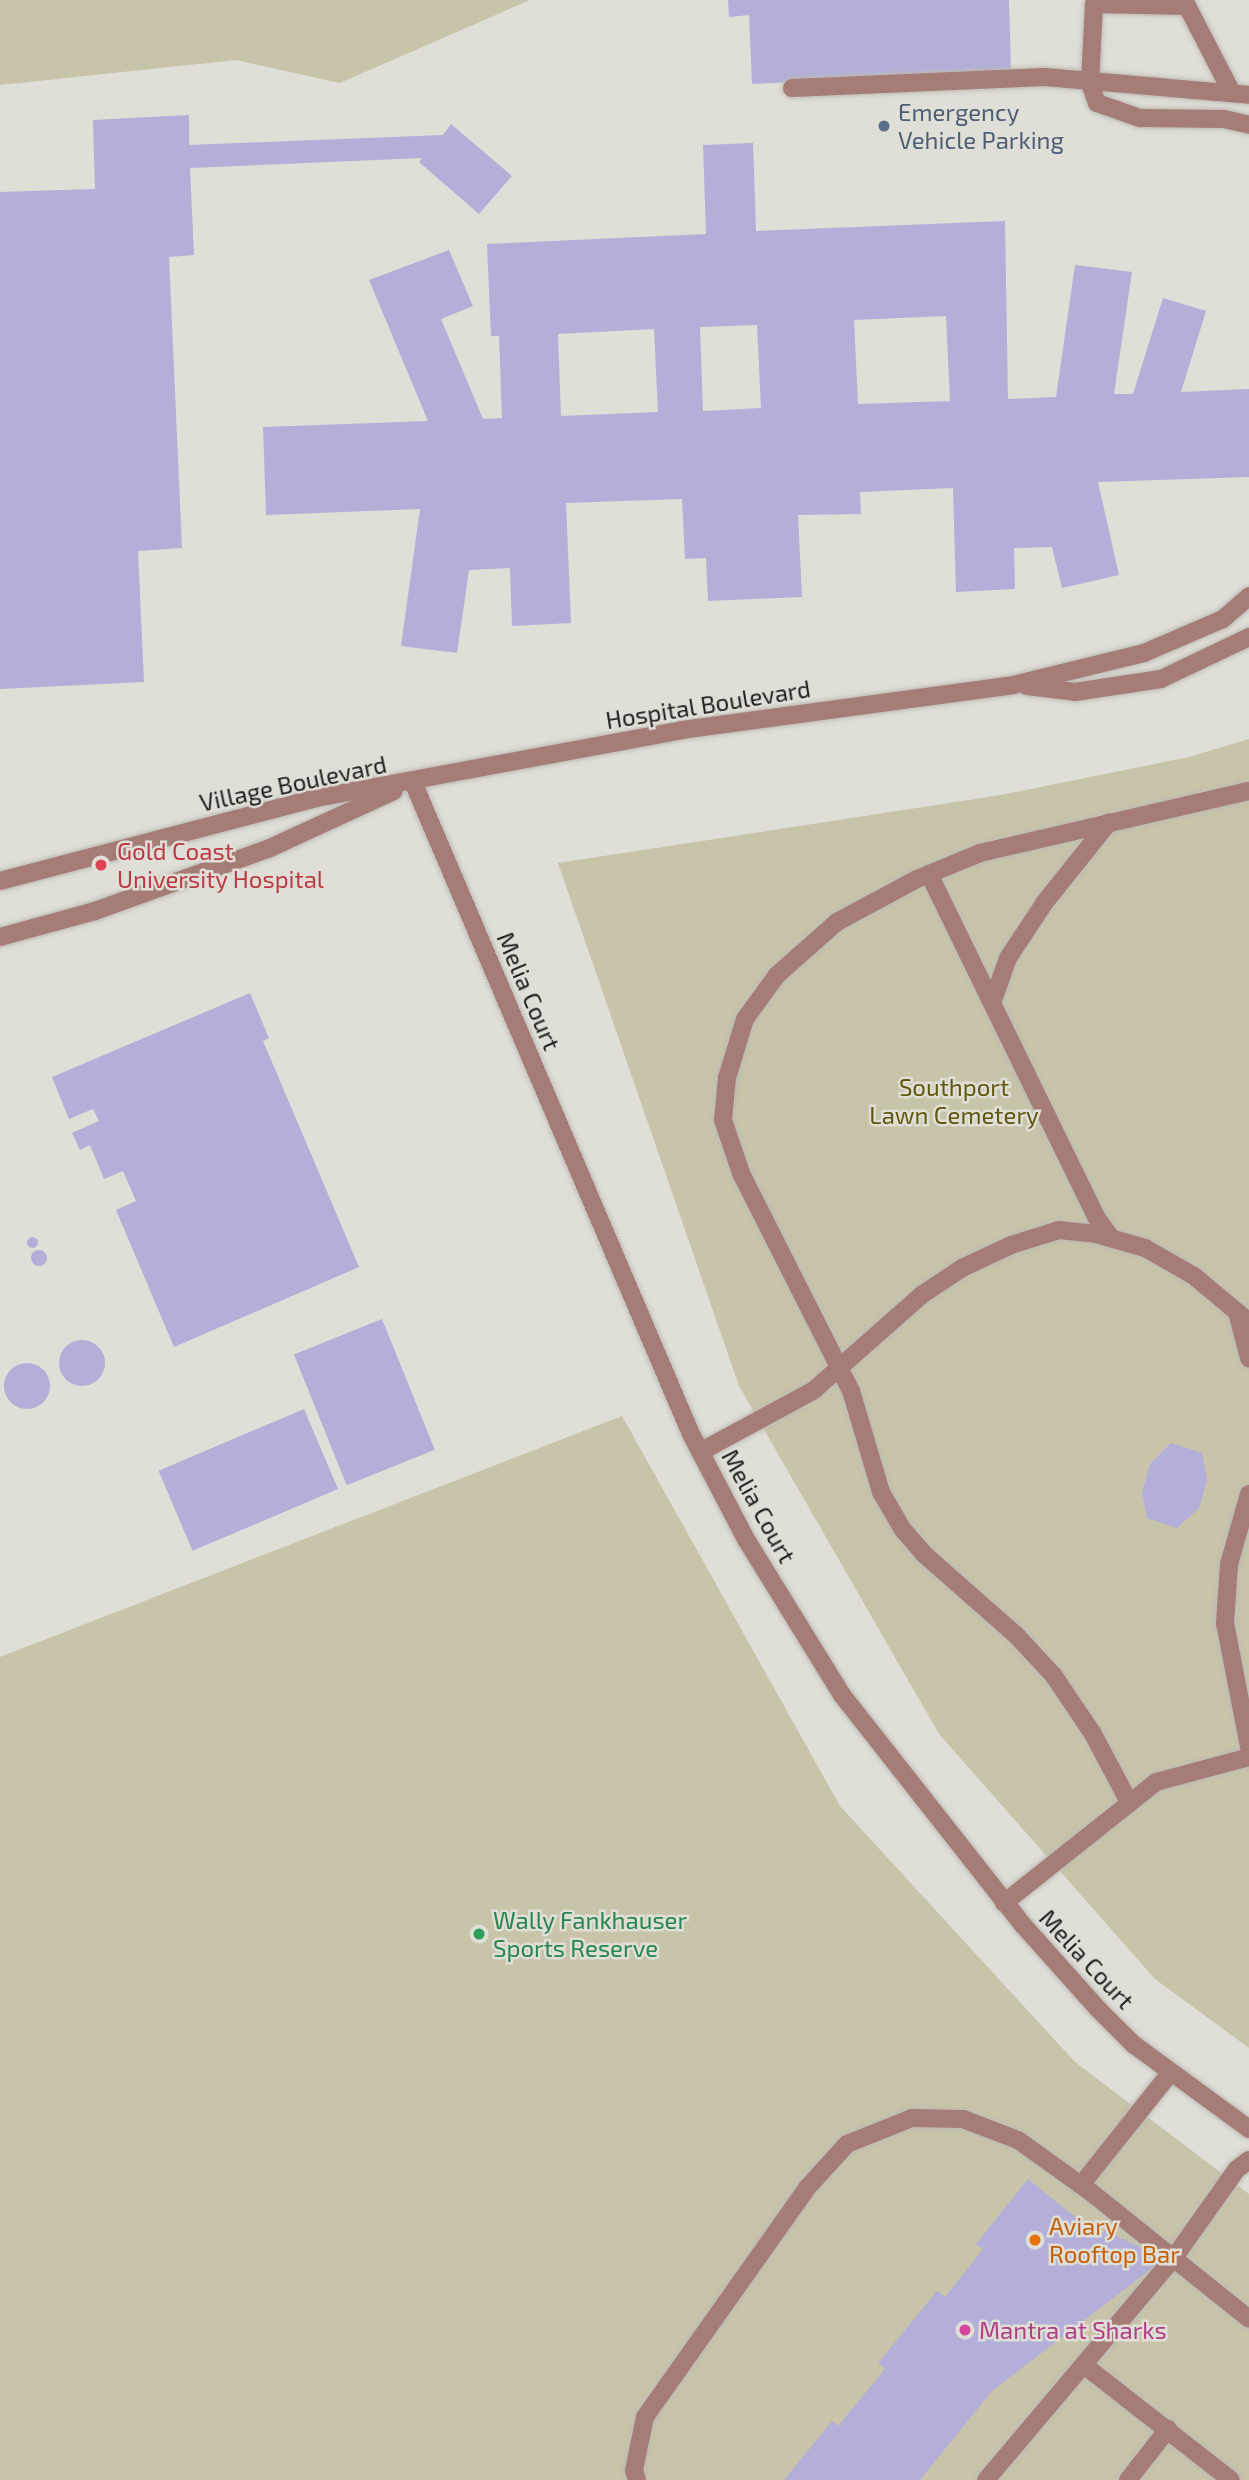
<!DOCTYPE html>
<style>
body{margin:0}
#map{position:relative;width:1249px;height:2480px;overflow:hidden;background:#dfded7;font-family:"Exo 2",sans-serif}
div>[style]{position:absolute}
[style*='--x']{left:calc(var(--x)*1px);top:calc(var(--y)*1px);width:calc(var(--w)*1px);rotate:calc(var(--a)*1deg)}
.green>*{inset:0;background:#c8c4aa}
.building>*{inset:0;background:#b3afd9;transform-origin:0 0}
.round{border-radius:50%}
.roads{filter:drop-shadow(0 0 2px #bcbbb5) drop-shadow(0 0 2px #bcbbb5)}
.minor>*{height:18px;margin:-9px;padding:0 9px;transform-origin:9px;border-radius:9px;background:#a67c76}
.dots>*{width:19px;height:19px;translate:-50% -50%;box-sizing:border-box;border:4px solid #dfded7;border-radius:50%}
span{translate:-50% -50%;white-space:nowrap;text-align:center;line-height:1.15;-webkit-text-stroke:5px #dfded7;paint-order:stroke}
.service-label{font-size:24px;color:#4e5e75}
.left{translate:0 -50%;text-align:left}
.street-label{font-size:24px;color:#1d1d1a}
.health-label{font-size:24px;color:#be3a42}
.park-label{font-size:24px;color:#62570c}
.leisure-label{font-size:24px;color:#27864d}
.food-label{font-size:24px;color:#c56008}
.hotel-label{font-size:24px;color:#b23c85}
</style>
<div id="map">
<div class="green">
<i style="clip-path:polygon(0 0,530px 0,340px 83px,236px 60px,0 85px)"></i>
<i style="clip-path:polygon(1249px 739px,1249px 2048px,1155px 1979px,939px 1734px,739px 1386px,558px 863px,1001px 795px,1189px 757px)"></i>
<i style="clip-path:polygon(622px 1416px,840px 1806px,1075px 2062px,1249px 2194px,1249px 2480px,0 2480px,0 1657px)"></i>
</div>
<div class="building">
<i style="clip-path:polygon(728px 0,1009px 0,1011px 72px,752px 84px,749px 15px,729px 17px)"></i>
<i style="clip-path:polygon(189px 115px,189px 145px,443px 135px,451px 124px,512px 176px,479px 214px,419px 162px,422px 158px,190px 168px,194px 255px,169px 257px,182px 548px,138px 551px,144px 682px,0 689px,0 192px,95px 189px,93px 120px)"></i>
<i style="clip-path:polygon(evenodd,753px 143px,756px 231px,1005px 221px,1008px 399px,1056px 397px,1075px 265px,1132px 272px,1114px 394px,1133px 394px,1163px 298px,1206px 311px,1181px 392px,1249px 389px,1249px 477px,1098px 482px,1119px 575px,1062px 588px,1052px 547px,1014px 548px,1015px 589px,956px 592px,953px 488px,860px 492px,861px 514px,798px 515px,802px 597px,708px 601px,706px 558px,685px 559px,682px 499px,566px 503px,571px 623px,512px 626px,510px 568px,469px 570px,457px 653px,401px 646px,420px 509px,266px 515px,263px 427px,428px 421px,369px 280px,449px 250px,473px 306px,441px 319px,483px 419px,502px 418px,499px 336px,491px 336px,487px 244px,706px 234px,703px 145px,753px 143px,946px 316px,950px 401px,858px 404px,854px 320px,946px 316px,753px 143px,757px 325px,761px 408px,703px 411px,700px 327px,757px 325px,753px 143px,654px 329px,658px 412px,561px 416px,558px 334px,654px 329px)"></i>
<i style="clip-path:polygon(250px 993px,269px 1038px,263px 1041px,359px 1267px,174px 1347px,116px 1210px,136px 1201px,123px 1171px,104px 1179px,90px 1145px,80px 1150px,72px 1133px,99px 1121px,93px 1109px,69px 1119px,52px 1077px)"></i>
<i class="round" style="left:26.5px;top:1236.5px;width:11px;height:11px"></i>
<i class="round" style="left:31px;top:1250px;width:16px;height:16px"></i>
<i style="left:382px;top:1319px;width:141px;height:95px;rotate:68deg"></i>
<i class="round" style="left:59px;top:1340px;width:46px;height:46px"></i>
<i class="round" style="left:4px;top:1363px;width:46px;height:46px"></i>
<i style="left:304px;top:1409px;width:87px;height:158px;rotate:67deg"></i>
<i style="clip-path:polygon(1171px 1443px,1202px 1453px,1207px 1480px,1199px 1508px,1177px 1528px,1147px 1518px,1142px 1493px,1150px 1464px)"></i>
<i style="clip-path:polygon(1028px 2179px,1100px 2237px,1105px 2230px,1164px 2259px,992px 2391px,920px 2480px,784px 2480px,832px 2421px,838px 2426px,885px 2369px,878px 2363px,937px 2291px,945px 2297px,983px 2249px,976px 2244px)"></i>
</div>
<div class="roads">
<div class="minor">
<i style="--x:792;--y:88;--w:253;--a:-2.5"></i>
<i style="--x:1045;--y:77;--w:205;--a:5"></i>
<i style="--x:1232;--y:93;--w:98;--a:-117.3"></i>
<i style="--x:1187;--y:6;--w:93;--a:-178.8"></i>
<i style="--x:1094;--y:4;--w:79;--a:92.9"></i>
<i style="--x:1090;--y:83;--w:21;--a:71"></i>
<i style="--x:1097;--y:103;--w:46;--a:19.2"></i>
<i style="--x:1140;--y:118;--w:84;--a:0.7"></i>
<i style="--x:1224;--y:119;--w:26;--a:13"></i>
<i style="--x:1027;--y:686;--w:48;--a:7.1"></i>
<i style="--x:1075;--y:692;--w:87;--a:-8.6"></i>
<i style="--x:1161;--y:679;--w:98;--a:-25.5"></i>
<i style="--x:413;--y:782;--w:709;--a:66.91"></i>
<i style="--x:691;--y:1434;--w:121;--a:62.4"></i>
<i style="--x:747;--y:1541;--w:181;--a:58.3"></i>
<i style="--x:842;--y:1695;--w:293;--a:51.8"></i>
<i style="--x:1023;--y:1925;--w:115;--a:48.2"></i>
<i style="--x:1100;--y:2011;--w:47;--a:45"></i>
<i style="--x:1133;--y:2044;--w:144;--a:36.2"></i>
<i style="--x:929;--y:874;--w:381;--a:64"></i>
<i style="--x:1096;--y:1217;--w:26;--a:54"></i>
<i style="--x:0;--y:881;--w:327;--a:-14.7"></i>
<i style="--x:316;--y:798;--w:372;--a:-10.5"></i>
<i style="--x:682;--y:730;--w:334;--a:-7.7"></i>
<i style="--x:1013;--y:685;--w:135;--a:-13.7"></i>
<i style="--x:1144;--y:653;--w:86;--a:-23.3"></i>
<i style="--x:1223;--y:619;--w:35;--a:-41"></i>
<i style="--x:0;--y:937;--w:98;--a:-15.3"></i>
<i style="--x:95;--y:911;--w:186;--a:-19.8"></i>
<i style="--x:270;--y:848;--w:136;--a:-24.7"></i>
<i style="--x:992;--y:1003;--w:48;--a:-70.4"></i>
<i style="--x:1008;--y:958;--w:67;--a:-56.5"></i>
<i style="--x:1045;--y:902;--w:102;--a:-51.3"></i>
<i style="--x:1237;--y:1312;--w:48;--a:75.4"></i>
<i style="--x:700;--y:1452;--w:130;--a:-28.5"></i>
<i style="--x:814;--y:1390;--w:145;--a:-41.4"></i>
<i style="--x:923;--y:1294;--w:47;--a:-33.7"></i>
<i style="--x:962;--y:1268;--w:54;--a:-25.1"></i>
<i style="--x:1011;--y:1245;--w:50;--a:-17.4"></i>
<i style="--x:1059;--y:1230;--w:37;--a:6"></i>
<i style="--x:1096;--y:1234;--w:51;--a:15.9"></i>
<i style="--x:1145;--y:1248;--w:56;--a:29.7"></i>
<i style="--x:1194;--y:1276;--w:72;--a:39.9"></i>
<i style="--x:1249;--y:1494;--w:73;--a:105.9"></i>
<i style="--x:1229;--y:1564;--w:59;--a:93.9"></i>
<i style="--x:1225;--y:1623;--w:126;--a:79"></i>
<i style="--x:1129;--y:1802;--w:77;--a:-117.9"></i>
<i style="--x:1093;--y:1734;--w:70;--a:-123.9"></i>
<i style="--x:1054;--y:1676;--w:54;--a:-132.8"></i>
<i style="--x:1017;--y:1636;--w:123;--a:-138.6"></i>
<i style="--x:925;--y:1555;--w:33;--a:-131"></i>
<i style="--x:903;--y:1530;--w:44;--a:-120.1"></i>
<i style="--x:881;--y:1492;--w:105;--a:-106.5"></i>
<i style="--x:851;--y:1391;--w:244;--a:-116.8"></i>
<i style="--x:741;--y:1173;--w:56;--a:-108.8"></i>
<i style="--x:723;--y:1120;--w:42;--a:-84.6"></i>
<i style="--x:727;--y:1078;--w:62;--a:-73"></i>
<i style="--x:745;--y:1019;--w:54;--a:-54"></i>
<i style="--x:777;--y:975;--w:80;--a:-41.5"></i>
<i style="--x:837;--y:922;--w:91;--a:-28.3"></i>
<i style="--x:917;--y:879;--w:68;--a:-22.4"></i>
<i style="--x:980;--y:853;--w:276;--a:-13"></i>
<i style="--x:1004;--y:1903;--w:194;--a:-38.5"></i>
<i style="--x:1156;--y:1782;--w:96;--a:-15"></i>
<i style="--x:1081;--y:2185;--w:144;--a:-51.5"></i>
<i style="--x:1085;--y:2366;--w:185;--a:38"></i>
<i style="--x:637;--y:2480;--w:10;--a:-107"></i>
<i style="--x:634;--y:2470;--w:54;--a:-78.3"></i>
<i style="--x:645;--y:2417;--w:281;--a:-54.7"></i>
<i style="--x:807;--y:2188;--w:59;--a:-47.7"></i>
<i style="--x:847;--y:2144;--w:70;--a:-21.8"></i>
<i style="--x:912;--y:2118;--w:51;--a:1.1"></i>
<i style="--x:963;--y:2119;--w:59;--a:20.9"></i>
<i style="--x:1018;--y:2140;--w:91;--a:35.6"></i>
<i style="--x:1092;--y:2193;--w:201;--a:38.7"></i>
<i style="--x:986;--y:2480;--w:289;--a:-49.8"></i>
<i style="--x:1173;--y:2259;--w:110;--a:-54.6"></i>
<i style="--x:1237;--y:2169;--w:15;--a:-37"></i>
<i style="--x:1128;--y:2480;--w:65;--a:-51.9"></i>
</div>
</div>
<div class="dots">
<i style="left:884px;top:126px;background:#5c6f8a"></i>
<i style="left:101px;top:865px;background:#e0444e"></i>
<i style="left:479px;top:1934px;background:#2e9e5b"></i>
<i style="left:1035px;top:2240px;background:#e8710a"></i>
<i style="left:965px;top:2330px;background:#d1479c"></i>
</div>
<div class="service-label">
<span class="left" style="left:898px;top:126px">Emergency<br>Vehicle Parking</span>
</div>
<div class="street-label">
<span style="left:708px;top:704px;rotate:-9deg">Hospital Boulevard</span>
<span style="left:293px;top:783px;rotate:-12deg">Village Boulevard</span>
<span style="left:529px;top:991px;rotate:67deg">Melia Court</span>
<span style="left:759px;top:1506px;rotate:61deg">Melia Court</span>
<span style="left:1087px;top:1959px;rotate:47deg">Melia Court</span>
</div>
<div class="health-label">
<span class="left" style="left:117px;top:865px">Gold Coast<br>University Hospital</span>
</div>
<div class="park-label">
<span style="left:954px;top:1101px">Southport<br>Lawn Cemetery</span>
</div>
<div class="leisure-label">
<span class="left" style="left:493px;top:1934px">Wally Fankhauser<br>Sports Reserve</span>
</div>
<div class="food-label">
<span class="left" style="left:1049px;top:2240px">Aviary<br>Rooftop Bar</span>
</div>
<div class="hotel-label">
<span class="left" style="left:979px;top:2330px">Mantra at Sharks</span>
</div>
</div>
